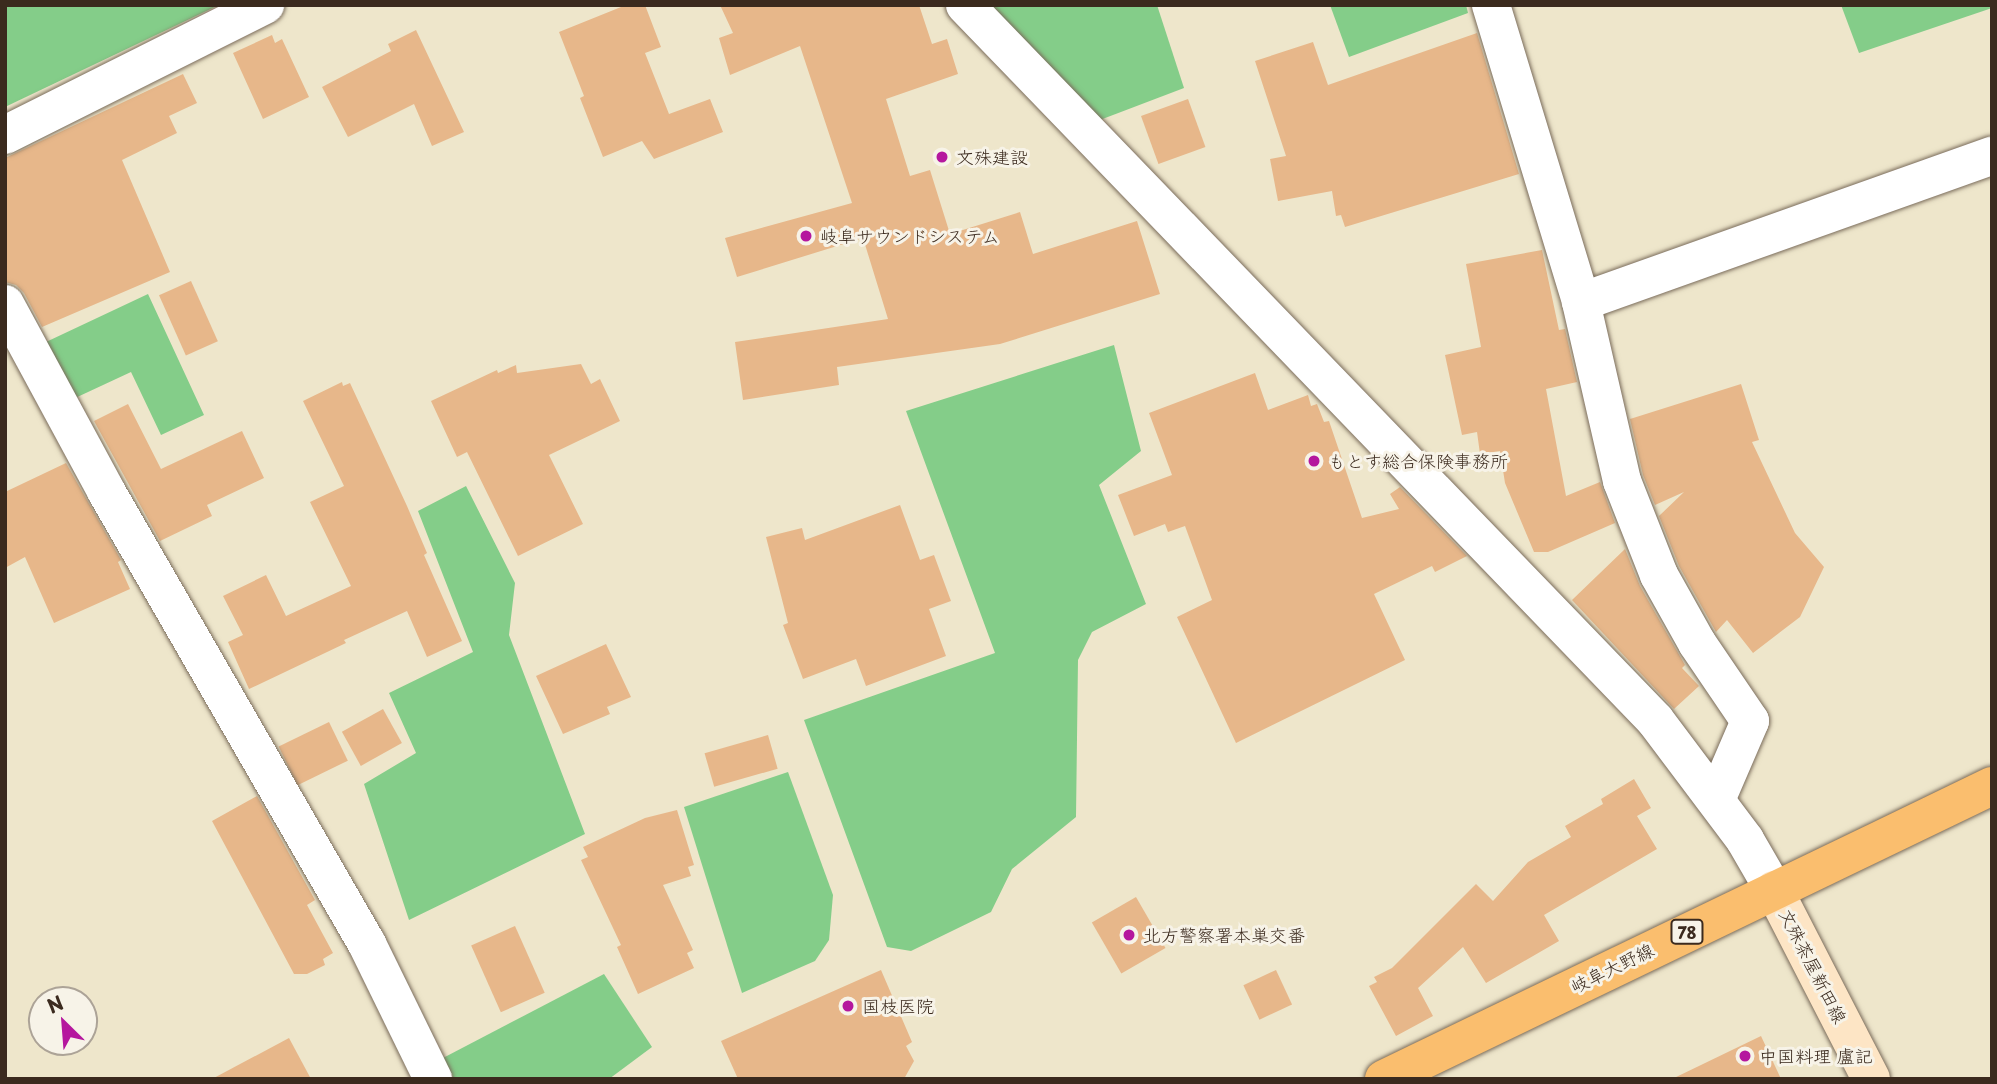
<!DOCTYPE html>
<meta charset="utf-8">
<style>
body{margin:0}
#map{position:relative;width:1997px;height:1084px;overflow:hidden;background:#eee6cb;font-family:"Playpen Sans","Klee One",sans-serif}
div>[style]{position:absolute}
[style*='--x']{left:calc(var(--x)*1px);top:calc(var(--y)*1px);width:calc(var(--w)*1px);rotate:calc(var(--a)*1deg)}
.green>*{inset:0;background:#84cd89}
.building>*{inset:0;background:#e7b78a;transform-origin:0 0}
.roads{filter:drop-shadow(0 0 2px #7a6c5b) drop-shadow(0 0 2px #7a6c5b)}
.street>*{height:38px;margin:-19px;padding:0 19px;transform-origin:19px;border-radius:19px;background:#fff}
.secondary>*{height:38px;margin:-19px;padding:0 19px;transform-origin:19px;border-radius:19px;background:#fde5c5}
.primary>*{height:38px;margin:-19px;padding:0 19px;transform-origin:19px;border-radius:19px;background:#fabe6e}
.dots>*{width:19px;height:19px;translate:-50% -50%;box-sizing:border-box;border:4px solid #f7f3e8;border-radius:50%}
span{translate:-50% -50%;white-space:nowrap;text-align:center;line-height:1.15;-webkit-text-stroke:6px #f7f3e8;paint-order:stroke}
.shield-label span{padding:2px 5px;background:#f7f3e8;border:2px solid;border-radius:5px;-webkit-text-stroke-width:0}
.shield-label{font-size:16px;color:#3b2a1e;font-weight:700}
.poi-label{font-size:18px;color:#3b2a1e}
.left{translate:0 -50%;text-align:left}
.street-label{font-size:18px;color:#3b2a1e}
.frame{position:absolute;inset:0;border:7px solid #3b2a1e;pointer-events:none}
.north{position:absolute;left:28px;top:986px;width:70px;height:70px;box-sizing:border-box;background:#f7f3e8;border:2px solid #aca397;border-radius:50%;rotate:335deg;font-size:19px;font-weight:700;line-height:28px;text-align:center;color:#3b2a1e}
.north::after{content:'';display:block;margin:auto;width:24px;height:32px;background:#b5179e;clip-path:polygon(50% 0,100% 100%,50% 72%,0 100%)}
</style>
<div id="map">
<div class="green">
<i style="clip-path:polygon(5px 5px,219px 5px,5px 107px)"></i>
<i style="clip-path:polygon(981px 5px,1157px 5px,1184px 88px,1092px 123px)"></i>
<i style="clip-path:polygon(1330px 5px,1466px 5px,1468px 13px,1349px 57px)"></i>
<i style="clip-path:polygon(1841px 5px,1992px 5px,1992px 8px,1859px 53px)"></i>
<i style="clip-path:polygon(148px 294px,204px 415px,161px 435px,131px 372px,73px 399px,46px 342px)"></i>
<i style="clip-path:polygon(1114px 345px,1141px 451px,1099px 485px,1146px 604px,1092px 632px,1078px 660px,1076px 817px,1012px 869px,991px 912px,911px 951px,887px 947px,804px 720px,995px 653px,906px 411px)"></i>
<i style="clip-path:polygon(466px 486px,515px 583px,509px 635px,585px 834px,409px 920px,364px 784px,416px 753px,389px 693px,473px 652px,418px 511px)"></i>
<i style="clip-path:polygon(788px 772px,833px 895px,829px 940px,815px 961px,742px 993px,684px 807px)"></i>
<i style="clip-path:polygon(604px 974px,652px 1047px,609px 1079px,454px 1079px,443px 1058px)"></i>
</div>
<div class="building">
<i style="clip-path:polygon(626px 5px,645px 5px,661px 47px,645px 53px,669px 114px,710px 99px,723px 132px,654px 159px,642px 141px,603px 157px,580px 98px,584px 96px,559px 32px)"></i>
<i style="clip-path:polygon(720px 5px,919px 5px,932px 44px,947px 39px,958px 74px,886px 99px,910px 176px,930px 170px,950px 234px,1020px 212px,1033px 254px,1137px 221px,1160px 294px,1000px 344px,837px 367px,839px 385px,743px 400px,735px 342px,888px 319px,863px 238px,737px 277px,725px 238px,852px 203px,800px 46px,730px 75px,719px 38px,733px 33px)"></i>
<i style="clip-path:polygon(416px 30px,464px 132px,432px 146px,414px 104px,348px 137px,322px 87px,391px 51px,388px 44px)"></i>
<i style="clip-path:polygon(1477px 33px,1519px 174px,1345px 227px,1341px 215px,1336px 216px,1332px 191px,1278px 201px,1270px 159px,1286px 156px,1255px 61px,1313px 42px,1328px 85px)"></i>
<i style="clip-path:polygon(272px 35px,275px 43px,282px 39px,309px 97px,263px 119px,233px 53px)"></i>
<i style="clip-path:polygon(183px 74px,197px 103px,169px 116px,177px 133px,122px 160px,170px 272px,42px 327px,24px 293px,16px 285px,5px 282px,5px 158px)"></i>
<i style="left:1188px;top:99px;width:51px;height:50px;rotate:70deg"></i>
<i style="clip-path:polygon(1542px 250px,1559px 330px,1565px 329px,1577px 382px,1546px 389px,1566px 496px,1600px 482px,1615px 523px,1548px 552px,1534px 552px,1505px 483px,1500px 451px,1480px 454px,1477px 432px,1462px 435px,1445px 355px,1481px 347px,1466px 264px)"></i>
<i style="left:191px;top:281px;width:66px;height:35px;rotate:66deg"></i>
<i style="clip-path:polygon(581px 364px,591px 384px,600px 379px,620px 421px,549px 455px,583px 524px,518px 556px,467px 452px,457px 457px,431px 401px,497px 370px,498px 373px,516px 365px,517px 373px)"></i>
<i style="clip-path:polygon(1255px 373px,1268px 410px,1308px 395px,1311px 406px,1317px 404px,1324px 422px,1329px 421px,1362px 518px,1399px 509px,1390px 494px,1400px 487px,1467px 556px,1435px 572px,1432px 566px,1374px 594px,1405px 660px,1236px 743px,1177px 617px,1212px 600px,1185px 526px,1168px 532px,1165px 524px,1134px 536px,1118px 495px,1172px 475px,1149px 413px)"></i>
<i style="clip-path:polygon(342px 382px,343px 386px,350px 383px,407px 506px,427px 553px,424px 555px,462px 641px,427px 657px,407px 611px,344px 640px,346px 643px,249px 689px,228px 642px,243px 635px,223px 596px,266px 575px,286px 616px,351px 586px,310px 502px,344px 486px,303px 401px)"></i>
<i style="clip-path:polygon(1741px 384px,1759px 440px,1752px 442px,1795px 533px,1824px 567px,1800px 617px,1753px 653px,1727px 620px,1716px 632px,1679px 566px,1659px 516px,1684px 492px,1655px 505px,1643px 475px,1630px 419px)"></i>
<i style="clip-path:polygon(128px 404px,161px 469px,242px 431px,264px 478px,207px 505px,212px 516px,160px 541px,94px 421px)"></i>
<i style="clip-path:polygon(66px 463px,121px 560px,118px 562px,130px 589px,54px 623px,25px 557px,5px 568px,5px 492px)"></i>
<i style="clip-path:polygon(900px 505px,920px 560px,934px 555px,951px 601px,929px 609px,946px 656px,866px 686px,856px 659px,803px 679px,783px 625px,788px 623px,766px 537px,802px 528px,805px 540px)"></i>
<i style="clip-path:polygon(1625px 549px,1640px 586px,1685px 665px,1682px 668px,1699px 686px,1674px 709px,1572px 600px)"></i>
<i style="clip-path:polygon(606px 644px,631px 697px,607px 707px,610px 714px,563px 734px,536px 676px)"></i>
<i style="left:383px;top:709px;width:39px;height:47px;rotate:61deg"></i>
<i style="left:329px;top:722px;width:43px;height:56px;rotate:64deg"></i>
<i style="left:768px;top:735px;width:35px;height:66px;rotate:74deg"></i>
<i style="clip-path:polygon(1634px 779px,1651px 808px,1637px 816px,1657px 849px,1544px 915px,1559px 941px,1486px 983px,1463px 947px,1418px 988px,1433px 1016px,1396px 1036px,1369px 986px,1377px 982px,1374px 977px,1392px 968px,1476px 884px,1493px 901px,1528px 862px,1571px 837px,1565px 826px,1603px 804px,1601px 799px)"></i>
<i style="clip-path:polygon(257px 796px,315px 900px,307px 905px,333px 953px,323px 959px,325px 965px,307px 974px,294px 974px,212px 821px)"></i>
<i style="clip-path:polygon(677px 810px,694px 865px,688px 867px,691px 876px,663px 885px,693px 950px,687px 953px,694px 968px,638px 994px,617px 947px,621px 945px,581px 860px,588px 857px,583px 847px,645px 818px)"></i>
<i style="left:1136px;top:897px;width:59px;height:51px;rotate:60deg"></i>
<i style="left:515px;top:926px;width:73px;height:48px;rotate:66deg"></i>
<i style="clip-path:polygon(881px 970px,912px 1042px,906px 1046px,914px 1061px,904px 1079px,738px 1079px,721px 1041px)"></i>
<i style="left:1276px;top:970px;width:38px;height:36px;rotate:65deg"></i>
<i style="clip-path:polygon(1761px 1036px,1781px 1079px,1672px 1079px)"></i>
<i style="clip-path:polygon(289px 1038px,311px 1079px,212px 1079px)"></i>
</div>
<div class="roads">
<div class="street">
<i style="--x:965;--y:5;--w:994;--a:46.02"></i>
<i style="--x:1655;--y:720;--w:150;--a:53.1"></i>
<i style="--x:1745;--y:840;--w:58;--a:59.9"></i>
<i style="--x:1491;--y:5;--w:310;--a:73.1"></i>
<i style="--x:5;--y:135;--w:291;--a:-26.6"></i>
<i style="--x:5;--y:304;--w:213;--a:61.6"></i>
<i style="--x:106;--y:491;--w:523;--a:60.05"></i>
<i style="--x:367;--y:944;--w:150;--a:63.9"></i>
<i style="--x:1716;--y:800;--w:86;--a:-66.7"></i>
<i style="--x:1750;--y:721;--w:94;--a:-124.2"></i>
<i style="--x:1697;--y:643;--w:78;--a:-119.2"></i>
<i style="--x:1659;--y:575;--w:101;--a:-111.5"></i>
<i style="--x:1622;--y:481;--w:184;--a:-102.9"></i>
<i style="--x:1581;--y:302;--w:436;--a:-19.6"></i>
</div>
<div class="secondary">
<i style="--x:1774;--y:890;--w:212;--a:62.8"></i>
</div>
<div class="primary">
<i style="--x:1384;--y:1079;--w:675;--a:-25.73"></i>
</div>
</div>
<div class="dots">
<i style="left:942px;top:157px;background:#b5179e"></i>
<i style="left:806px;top:236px;background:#b5179e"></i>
<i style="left:1314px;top:461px;background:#b5179e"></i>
<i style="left:1129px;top:935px;background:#b5179e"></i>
<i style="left:848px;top:1006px;background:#b5179e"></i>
<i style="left:1745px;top:1056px;background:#b5179e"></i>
</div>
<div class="shield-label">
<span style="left:1687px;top:932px">78</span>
</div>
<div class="poi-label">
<span class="left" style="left:956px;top:157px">文殊建設</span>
<span class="left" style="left:820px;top:236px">岐阜サウンドシステム</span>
<span class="left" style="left:1328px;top:461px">もとす総合保険事務所</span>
<span class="left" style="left:1143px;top:935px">北方警察署本巣交番</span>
<span class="left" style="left:862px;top:1006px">国枝医院</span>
<span class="left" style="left:1759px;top:1056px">中国料理 盧記</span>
</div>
<div class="street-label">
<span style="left:1813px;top:966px;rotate:63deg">文殊茶屋新田線</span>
<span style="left:1612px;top:968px;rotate:-26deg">岐阜大野線</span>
</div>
<div class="frame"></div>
<div class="north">N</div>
</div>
